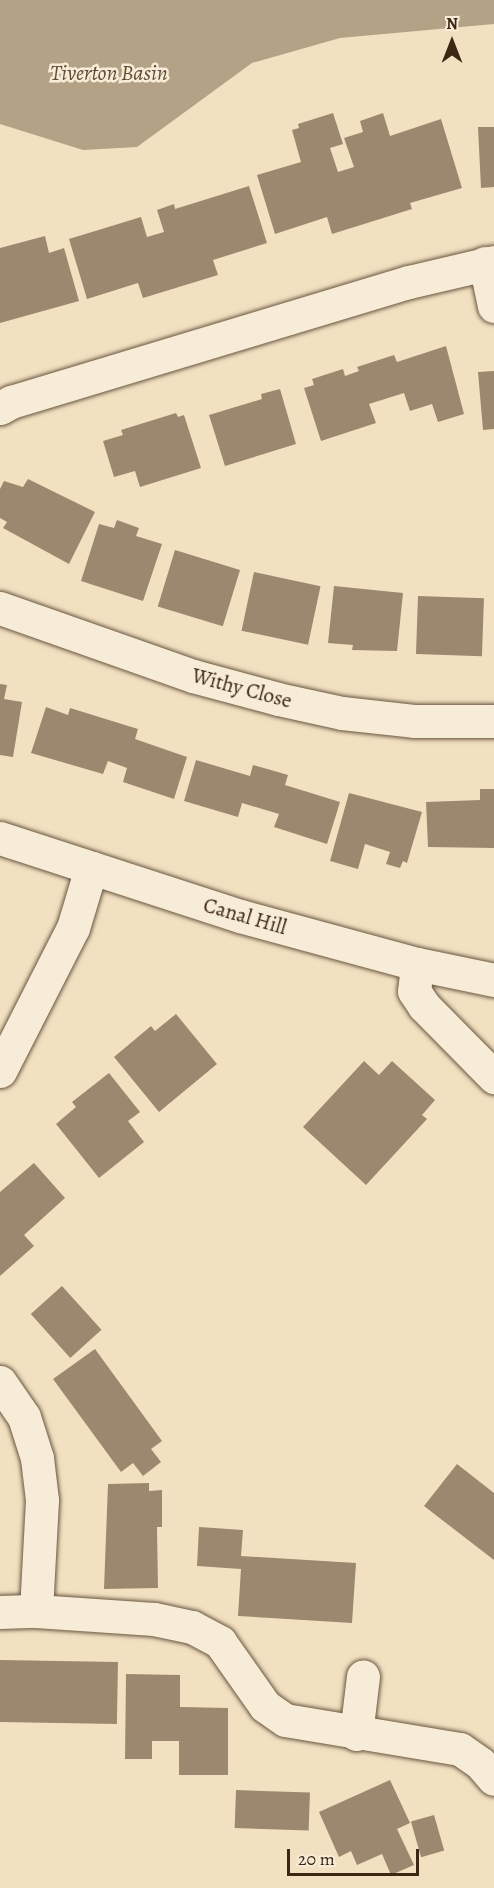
<!DOCTYPE html>
<style>
body{margin:0}
#map{position:relative;width:494px;height:1888px;overflow:hidden;background:#f2e1c1;font-family:Alegreya,serif}
div>[style]{position:absolute}
[style*='--x']{left:calc(var(--x)*1px);top:calc(var(--y)*1px);width:calc(var(--w)*1px);rotate:calc(var(--a)*1deg)}
.water>*{inset:0;background:#b4a287}
.building>*{inset:0;background:#9b886e;transform-origin:0 0}
.roads{filter:drop-shadow(0 0 2px #6a5640) drop-shadow(0 0 2px #6a5640)}
.minor>*{height:33px;margin:-16.5px;padding:0 16.5px;transform-origin:16.5px;border-radius:16.5px;background:#f7ecd7}
span{translate:-50% -50%;white-space:nowrap;text-align:center;line-height:1.15;-webkit-text-stroke:5px #f7ecd7;paint-order:stroke}
.street-label{font-size:21px;color:#3c2715}
.water-label{font-size:22px;color:#604c37;font-style:italic}
.north{position:absolute;left:422px;top:12px;width:60px;height:60px;-webkit-text-stroke:4px #f7ecd7;paint-order:stroke;rotate:0deg;font-size:16px;font-weight:700;line-height:24px;text-align:center;color:#3c2715}
.north::after{content:'';display:block;margin:auto;width:21px;height:27px;background:#3c2715;clip-path:polygon(50% 0,100% 100%,50% 72%,0 100%)}
.scale{position:absolute;left:287px;top:1849px;width:132px;height:27px;box-sizing:border-box;border:3px solid #3c2715;border-top:0;padding-left:8px;font-size:18px;line-height:21px;white-space:nowrap;color:#3c2715;-webkit-text-stroke:4px #f7ecd7;paint-order:stroke}
</style>
<div id="map">
<div class="water">
<i style="clip-path:polygon(0 0,494px 0,494px 24px,340px 38px,252px 63px,137px 147px,83px 150px,0 124px)"></i>
</div>
<div class="building">
<i style="clip-path:polygon(333px 113px,343px 144px,330px 148px,338px 172px,354px 167px,344px 138px,363px 132px,360px 121px,383px 113px,390px 136px,441px 119px,462px 188px,410px 203px,412px 209px,332px 234px,327px 217px,275px 234px,257px 175px,301px 162px,292px 130px,299px 128px,298px 124px)"></i>
<i style="clip-path:polygon(478px 127px,494px 127px,494px 187px,481px 188px)"></i>
<i style="clip-path:polygon(249px 186px,267px 243px,213px 260px,218px 275px,143px 298px,138px 283px,87px 299px,69px 239px,141px 217px,147px 237px,164px 232px,157px 210px,174px 204px,175px 209px)"></i>
<i style="clip-path:polygon(45px 236px,49px 253px,64px 248px,79px 301px,0 323px,0 248px)"></i>
<i style="clip-path:polygon(446px 346px,464px 414px,438px 422px,432px 404px,410px 411px,404px 393px,369px 404px,376px 423px,321px 441px,304px 388px,314px 385px,312px 379px,343px 369px,345px 376px,359px 371px,357px 367px,394px 355px,397px 362px)"></i>
<i style="clip-path:polygon(494px 371px,494px 429px,483px 430px,478px 372px)"></i>
<i style="clip-path:polygon(280px 389px,296px 444px,225px 466px,209px 415px,262px 399px,261px 394px)"></i>
<i style="clip-path:polygon(176px 413px,178px 417px,184px 415px,201px 468px,140px 487px,135px 471px,114px 477px,103px 441px,123px 435px,121px 430px)"></i>
<i style="clip-path:polygon(28px 479px,95px 512px,69px 564px,3px 528px,7px 522px,0 518px,0 489px,4px 481px,23px 487px)"></i>
<i style="clip-path:polygon(117px 520px,139px 528px,136px 536px,162px 544px,143px 601px,81px 581px,99px 524px,114px 528px)"></i>
<i style="left:175px;top:550px;width:68px;height:59px;rotate:17deg"></i>
<i style="left:254px;top:572px;width:68px;height:60px;rotate:12deg"></i>
<i style="clip-path:polygon(334px 586px,403px 593px,397px 651px,352px 650px,353px 645px,328px 643px)"></i>
<i style="left:418px;top:596px;width:66px;height:58px;rotate:2deg"></i>
<i style="clip-path:polygon(0 684px,7px 685px,4px 699px,22px 702px,13px 757px,0 755px)"></i>
<i style="clip-path:polygon(46px 707px,68px 715px,70px 708px,138px 729px,135px 739px,187px 757px,174px 799px,123px 782px,127px 768px,108px 761px,103px 774px,31px 753px)"></i>
<i style="clip-path:polygon(196px 760px,250px 776px,253px 765px,271px 770px,288px 775px,285px 785px,340px 802px,327px 844px,274px 827px,279px 814px,242px 803px,238px 817px,184px 801px)"></i>
<i style="clip-path:polygon(480px 789px,494px 789px,494px 848px,428px 847px,426px 802px,480px 800px)"></i>
<i style="clip-path:polygon(349px 793px,422px 812px,407px 863px,403px 861px,400px 868px,386px 864px,390px 852px,365px 844px,358px 869px,330px 861px)"></i>
<i style="clip-path:polygon(176px 1014px,217px 1064px,159px 1112px,114px 1057px,151px 1026px,155px 1031px)"></i>
<i style="clip-path:polygon(364px 1061px,379px 1075px,392px 1061px,435px 1100px,422px 1115px,427px 1119px,366px 1185px,303px 1127px)"></i>
<i style="clip-path:polygon(109px 1073px,140px 1112px,128px 1121px,144px 1142px,99px 1178px,56px 1124px,76px 1107px,72px 1102px)"></i>
<i style="clip-path:polygon(34px 1163px,65px 1198px,24px 1235px,34px 1246px,0 1276px,0 1192px)"></i>
<i style="left:62px;top:1286px;width:59px;height:42px;rotate:48deg"></i>
<i style="clip-path:polygon(95px 1349px,162px 1441px,151px 1449px,161px 1462px,143px 1476px,133px 1463px,121px 1472px,53px 1379px)"></i>
<i style="clip-path:polygon(457px 1464px,494px 1493px,494px 1560px,424px 1506px)"></i>
<i style="clip-path:polygon(149px 1483px,149px 1491px,162px 1490px,162px 1527px,157px 1527px,158px 1588px,104px 1589px,108px 1484px)"></i>
<i style="clip-path:polygon(199px 1527px,243px 1530px,241px 1556px,356px 1563px,352px 1623px,238px 1616px,241px 1569px,197px 1566px)"></i>
<i style="left:0;top:1660px;width:118px;height:62px;rotate:1deg"></i>
<i style="clip-path:polygon(126px 1674px,180px 1675px,180px 1707px,228px 1708px,228px 1775px,179px 1775px,179px 1741px,152px 1741px,152px 1759px,125px 1759px)"></i>
<i style="clip-path:polygon(390px 1780px,410px 1823px,397px 1829px,414px 1865px,391px 1875px,382px 1854px,357px 1865px,351px 1851px,339px 1857px,319px 1812px)"></i>
<i style="left:236px;top:1790px;width:74px;height:38px;rotate:2deg"></i>
<i style="left:434px;top:1815px;width:37px;height:24px;rotate:74deg"></i>
</div>
<div class="roads">
<div class="minor">
<i style="--x:485;--y:263;--w:44;--a:78.2"></i>
<i style="--x:0;--y:408;--w:13;--a:-29"></i>
<i style="--x:11;--y:402;--w:416;--a:-16.8"></i>
<i style="--x:409;--y:282;--w:87;--a:-13.2"></i>
<i style="--x:0;--y:608;--w:205;--a:19.4"></i>
<i style="--x:193;--y:676;--w:88;--a:15.1"></i>
<i style="--x:278;--y:699;--w:66;--a:12.3"></i>
<i style="--x:342;--y:713;--w:72;--a:6.3"></i>
<i style="--x:414;--y:721;--w:80;--a:0"></i>
<i style="--x:0;--y:838;--w:252;--a:18"></i>
<i style="--x:240;--y:916;--w:183;--a:15.2"></i>
<i style="--x:417;--y:964;--w:79;--a:11.7"></i>
<i style="--x:417;--y:964;--w:27;--a:96"></i>
<i style="--x:414;--y:991;--w:18;--a:56"></i>
<i style="--x:424;--y:1006;--w:100;--a:45.4"></i>
<i style="--x:0;--y:1071;--w:161;--a:-63"></i>
<i style="--x:73;--y:928;--w:63;--a:-73.3"></i>
<i style="--x:0;--y:1382;--w:42;--a:55.6"></i>
<i style="--x:24;--y:1417;--w:43;--a:72.4"></i>
<i style="--x:37;--y:1458;--w:42;--a:83.2"></i>
<i style="--x:42;--y:1500;--w:111;--a:93.1"></i>
<i style="--x:36;--y:1611;--w:118;--a:3.9"></i>
<i style="--x:154;--y:1619;--w:39;--a:12"></i>
<i style="--x:192;--y:1627;--w:32;--a:28"></i>
<i style="--x:220;--y:1642;--w:78;--a:54.9"></i>
<i style="--x:265;--y:1706;--w:24;--a:35"></i>
<i style="--x:285;--y:1720;--w:177;--a:9.4"></i>
<i style="--x:460;--y:1749;--w:24;--a:35"></i>
<i style="--x:480;--y:1763;--w:21;--a:49"></i>
<i style="--x:0;--y:1612;--w:36;--a:-2"></i>
<i style="--x:356;--y:1734;--w:58;--a:-83.1"></i>
</div>
</div>
<div class="street-label">
<span style="left:242px;top:688px;rotate:15deg">Withy Close</span>
<span style="left:245px;top:916px;rotate:16deg">Canal Hill</span>
</div>
<div class="water-label">
<span style="left:109px;top:74px">Tiverton Basin</span>
</div>
<div class="north">N</div>
<div class="scale">20 m</div>
</div>
